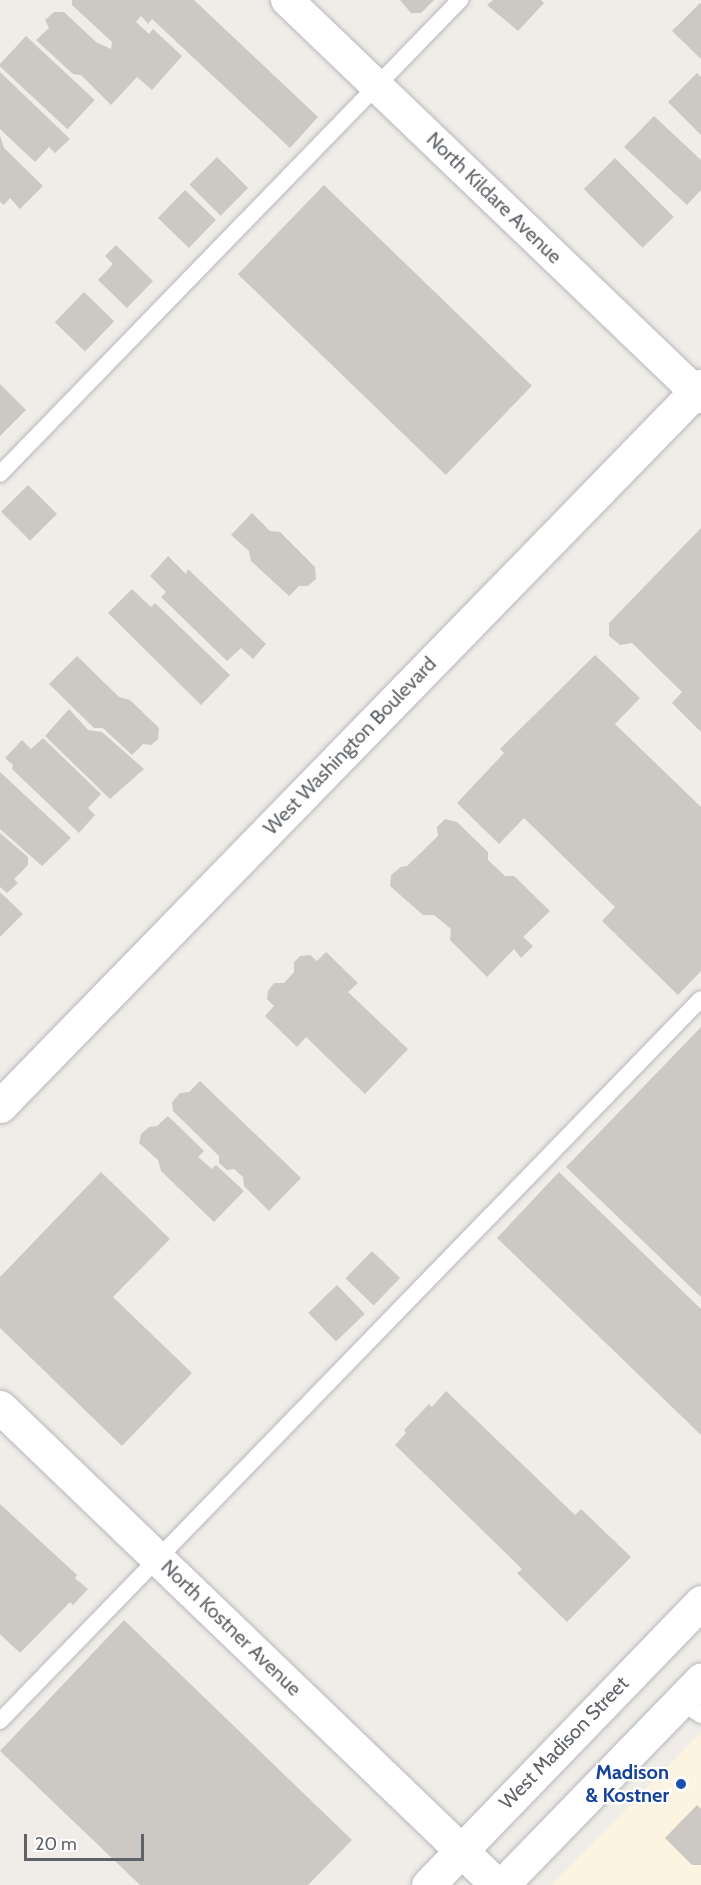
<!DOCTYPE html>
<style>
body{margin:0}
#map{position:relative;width:701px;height:1885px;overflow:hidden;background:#f0ede8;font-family:Cabin,sans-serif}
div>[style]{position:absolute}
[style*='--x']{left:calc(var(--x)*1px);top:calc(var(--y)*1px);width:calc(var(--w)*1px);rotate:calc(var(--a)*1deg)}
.commercial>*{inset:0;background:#fcf3e1}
.building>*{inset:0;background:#ccc8c4;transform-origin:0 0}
.roads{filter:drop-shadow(0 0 2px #b5b8bb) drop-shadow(0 0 2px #b5b8bb)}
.lane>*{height:16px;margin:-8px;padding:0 8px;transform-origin:8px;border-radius:8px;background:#fff}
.street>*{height:32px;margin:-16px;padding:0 16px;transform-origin:16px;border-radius:16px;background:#fff}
.secondary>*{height:33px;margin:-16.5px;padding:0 16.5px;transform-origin:16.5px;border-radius:16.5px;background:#fff}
.dots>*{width:16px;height:16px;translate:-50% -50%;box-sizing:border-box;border:3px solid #fff;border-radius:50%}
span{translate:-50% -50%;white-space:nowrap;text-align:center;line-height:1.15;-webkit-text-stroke:4.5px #fff;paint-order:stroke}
.street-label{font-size:20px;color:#5f6367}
.transit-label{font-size:20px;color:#164399;font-weight:700}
.right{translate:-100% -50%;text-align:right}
.scale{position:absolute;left:24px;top:1834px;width:120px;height:27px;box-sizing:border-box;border:3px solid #5f6367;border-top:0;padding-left:8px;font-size:18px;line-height:21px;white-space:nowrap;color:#5f6367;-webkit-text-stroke:4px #fff;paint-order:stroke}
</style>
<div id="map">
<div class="commercial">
<i style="clip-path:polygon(701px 1732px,701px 1885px,552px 1885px)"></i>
</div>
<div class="building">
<i style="clip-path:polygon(72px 0,194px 0,318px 117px,290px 148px,152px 19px,148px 24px,141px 16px,136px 22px,149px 34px,153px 29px,182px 56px,152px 90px,137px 77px,111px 105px,81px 75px,73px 74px,36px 40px,49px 28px,45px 20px,54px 12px,64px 12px,96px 42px,111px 49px,112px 42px,72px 5px)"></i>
<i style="clip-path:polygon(400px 0,434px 0,421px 13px,411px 13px)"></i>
<i style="clip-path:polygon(493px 0,541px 0,544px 3px,518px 31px,487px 5px)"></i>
<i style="clip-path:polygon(700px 3px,701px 4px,701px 59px,672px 31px)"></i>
<i style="left:26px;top:36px;width:94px;height:40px;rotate:43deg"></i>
<i style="clip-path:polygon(0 72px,70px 139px,55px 153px,49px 147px,35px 162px,0 129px)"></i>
<i style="clip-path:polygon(697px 73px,701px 77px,701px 135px,668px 102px)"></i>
<i style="clip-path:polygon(654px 116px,701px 160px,701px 190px,687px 205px,624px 147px)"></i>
<i style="clip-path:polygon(0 136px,4px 148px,43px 186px,20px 209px,10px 198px,4px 205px,0 202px)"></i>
<i style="left:217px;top:157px;width:44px;height:39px;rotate:45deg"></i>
<i style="left:615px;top:158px;width:83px;height:44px;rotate:45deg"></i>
<i style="left:324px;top:185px;width:289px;height:124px;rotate:44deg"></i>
<i style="left:185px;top:190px;width:43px;height:39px;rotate:44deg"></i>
<i style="clip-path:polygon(116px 245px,153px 281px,127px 308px,98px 280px,113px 264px,105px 256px)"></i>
<i style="left:84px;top:292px;width:42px;height:42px;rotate:44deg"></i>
<i style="clip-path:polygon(0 384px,26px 410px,0 436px)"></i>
<i style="left:28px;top:485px;width:41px;height:38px;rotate:45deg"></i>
<i style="clip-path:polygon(252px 513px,270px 531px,280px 532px,315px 567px,316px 579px,308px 586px,299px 586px,289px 596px,251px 561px,249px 551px,231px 535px)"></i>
<i style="clip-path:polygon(701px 528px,701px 732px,672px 703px,682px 692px,632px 643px,620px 645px,609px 636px,609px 623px)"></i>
<i style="clip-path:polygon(168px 556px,186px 574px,188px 569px,266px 644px,253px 659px,241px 648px,227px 661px,161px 597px,166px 592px,150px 576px)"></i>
<i style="clip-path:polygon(132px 589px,151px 607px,155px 603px,230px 675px,201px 705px,108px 613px)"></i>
<i style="clip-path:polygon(595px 655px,640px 698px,615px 724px,701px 807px,701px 971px,678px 995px,602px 921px,615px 907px,524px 818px,499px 844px,457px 803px,504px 753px,500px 749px)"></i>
<i style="clip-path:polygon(77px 656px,119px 697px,130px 700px,159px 728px,158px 739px,151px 745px,143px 744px,132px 755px,103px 728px,94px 728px,49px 684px)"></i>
<i style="clip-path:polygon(69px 709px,88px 730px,102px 732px,144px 769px,110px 799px,45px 736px)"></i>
<i style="clip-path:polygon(43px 738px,101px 794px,88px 808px,95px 815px,79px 833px,12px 769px,13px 765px,5px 758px,22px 740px,31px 749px)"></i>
<i style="clip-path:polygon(0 772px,71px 838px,42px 866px,0 829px)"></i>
<i style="clip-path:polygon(445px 819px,457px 822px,488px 852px,488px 860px,505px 876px,514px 876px,550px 911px,523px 937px,533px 946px,521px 958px,514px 949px,487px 977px,450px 940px,451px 929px,434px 915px,423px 915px,390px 886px,391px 875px,401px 867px,407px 866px,438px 836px,437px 827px)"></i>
<i style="clip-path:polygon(0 833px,28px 857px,28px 865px,14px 879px,18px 883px,7px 893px,0 887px)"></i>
<i style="clip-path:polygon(0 892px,23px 914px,0 937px)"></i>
<i style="clip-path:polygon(326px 952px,358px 983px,348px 992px,408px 1049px,365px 1094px,306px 1037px,297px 1047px,265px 1016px,274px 1006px,267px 999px,268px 991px,274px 983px,284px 983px,294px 972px,294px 962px,300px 956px,310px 955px,317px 961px)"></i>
<i style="clip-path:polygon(701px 1027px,701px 1297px,566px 1167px)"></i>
<i style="clip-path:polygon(200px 1081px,301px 1178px,269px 1211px,244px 1186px,243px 1177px,234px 1169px,227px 1170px,219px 1163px,219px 1156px,173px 1111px,172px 1102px,180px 1093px,189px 1092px)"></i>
<i style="clip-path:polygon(168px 1116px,204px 1151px,198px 1157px,212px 1169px,216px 1165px,244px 1191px,214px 1222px,161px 1171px,158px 1160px,139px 1143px,141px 1134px,149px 1127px,157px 1126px)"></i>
<i style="clip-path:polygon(101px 1172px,170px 1239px,113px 1297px,192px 1373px,122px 1446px,0 1328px,0 1277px)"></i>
<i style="clip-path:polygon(559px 1172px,701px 1309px,701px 1435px,497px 1238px)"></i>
<i style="left:372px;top:1251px;width:39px;height:38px;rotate:44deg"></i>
<i style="left:337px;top:1285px;width:40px;height:40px;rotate:46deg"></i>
<i style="clip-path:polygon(446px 1391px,575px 1515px,581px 1509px,631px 1557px,567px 1622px,517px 1573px,522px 1569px,395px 1445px,406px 1433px,404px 1430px,429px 1404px,432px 1407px)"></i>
<i style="clip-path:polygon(0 1504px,77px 1575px,75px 1578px,88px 1589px,73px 1605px,70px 1602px,20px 1653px,0 1634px)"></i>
<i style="clip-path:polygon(124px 1620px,352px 1840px,308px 1885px,140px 1885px,0 1751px)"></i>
<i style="clip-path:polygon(697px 1805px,701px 1809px,701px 1865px,692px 1865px,665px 1838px)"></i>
</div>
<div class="roads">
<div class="lane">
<i style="--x:0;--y:474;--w:661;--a:-45.86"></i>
<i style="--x:680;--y:1701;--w:25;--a:34"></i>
<i style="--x:0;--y:1721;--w:1006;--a:-45.85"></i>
</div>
<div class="street">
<i style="--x:287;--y:0;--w:574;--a:43.8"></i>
</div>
<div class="secondary">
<i style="--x:0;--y:1106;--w:1005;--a:-45.77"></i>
<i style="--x:0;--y:1407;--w:690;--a:43.88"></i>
<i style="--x:428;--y:1885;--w:393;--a:-46"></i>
<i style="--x:502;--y:1885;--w:286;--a:-45.9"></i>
</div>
</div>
<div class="dots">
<i style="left:681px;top:1784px;background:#1a4fb4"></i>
</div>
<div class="street-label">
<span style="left:494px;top:198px;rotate:44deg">North Kildare Avenue</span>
<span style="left:350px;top:746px;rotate:-46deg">West Washington Boulevard</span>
<span style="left:231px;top:1628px;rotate:44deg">North Kostner Avenue</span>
<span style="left:564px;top:1743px;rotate:-46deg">West Madison Street</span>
</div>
<div class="transit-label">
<span class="right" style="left:669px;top:1784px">Madison<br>&amp; Kostner</span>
</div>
<div class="scale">20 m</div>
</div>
